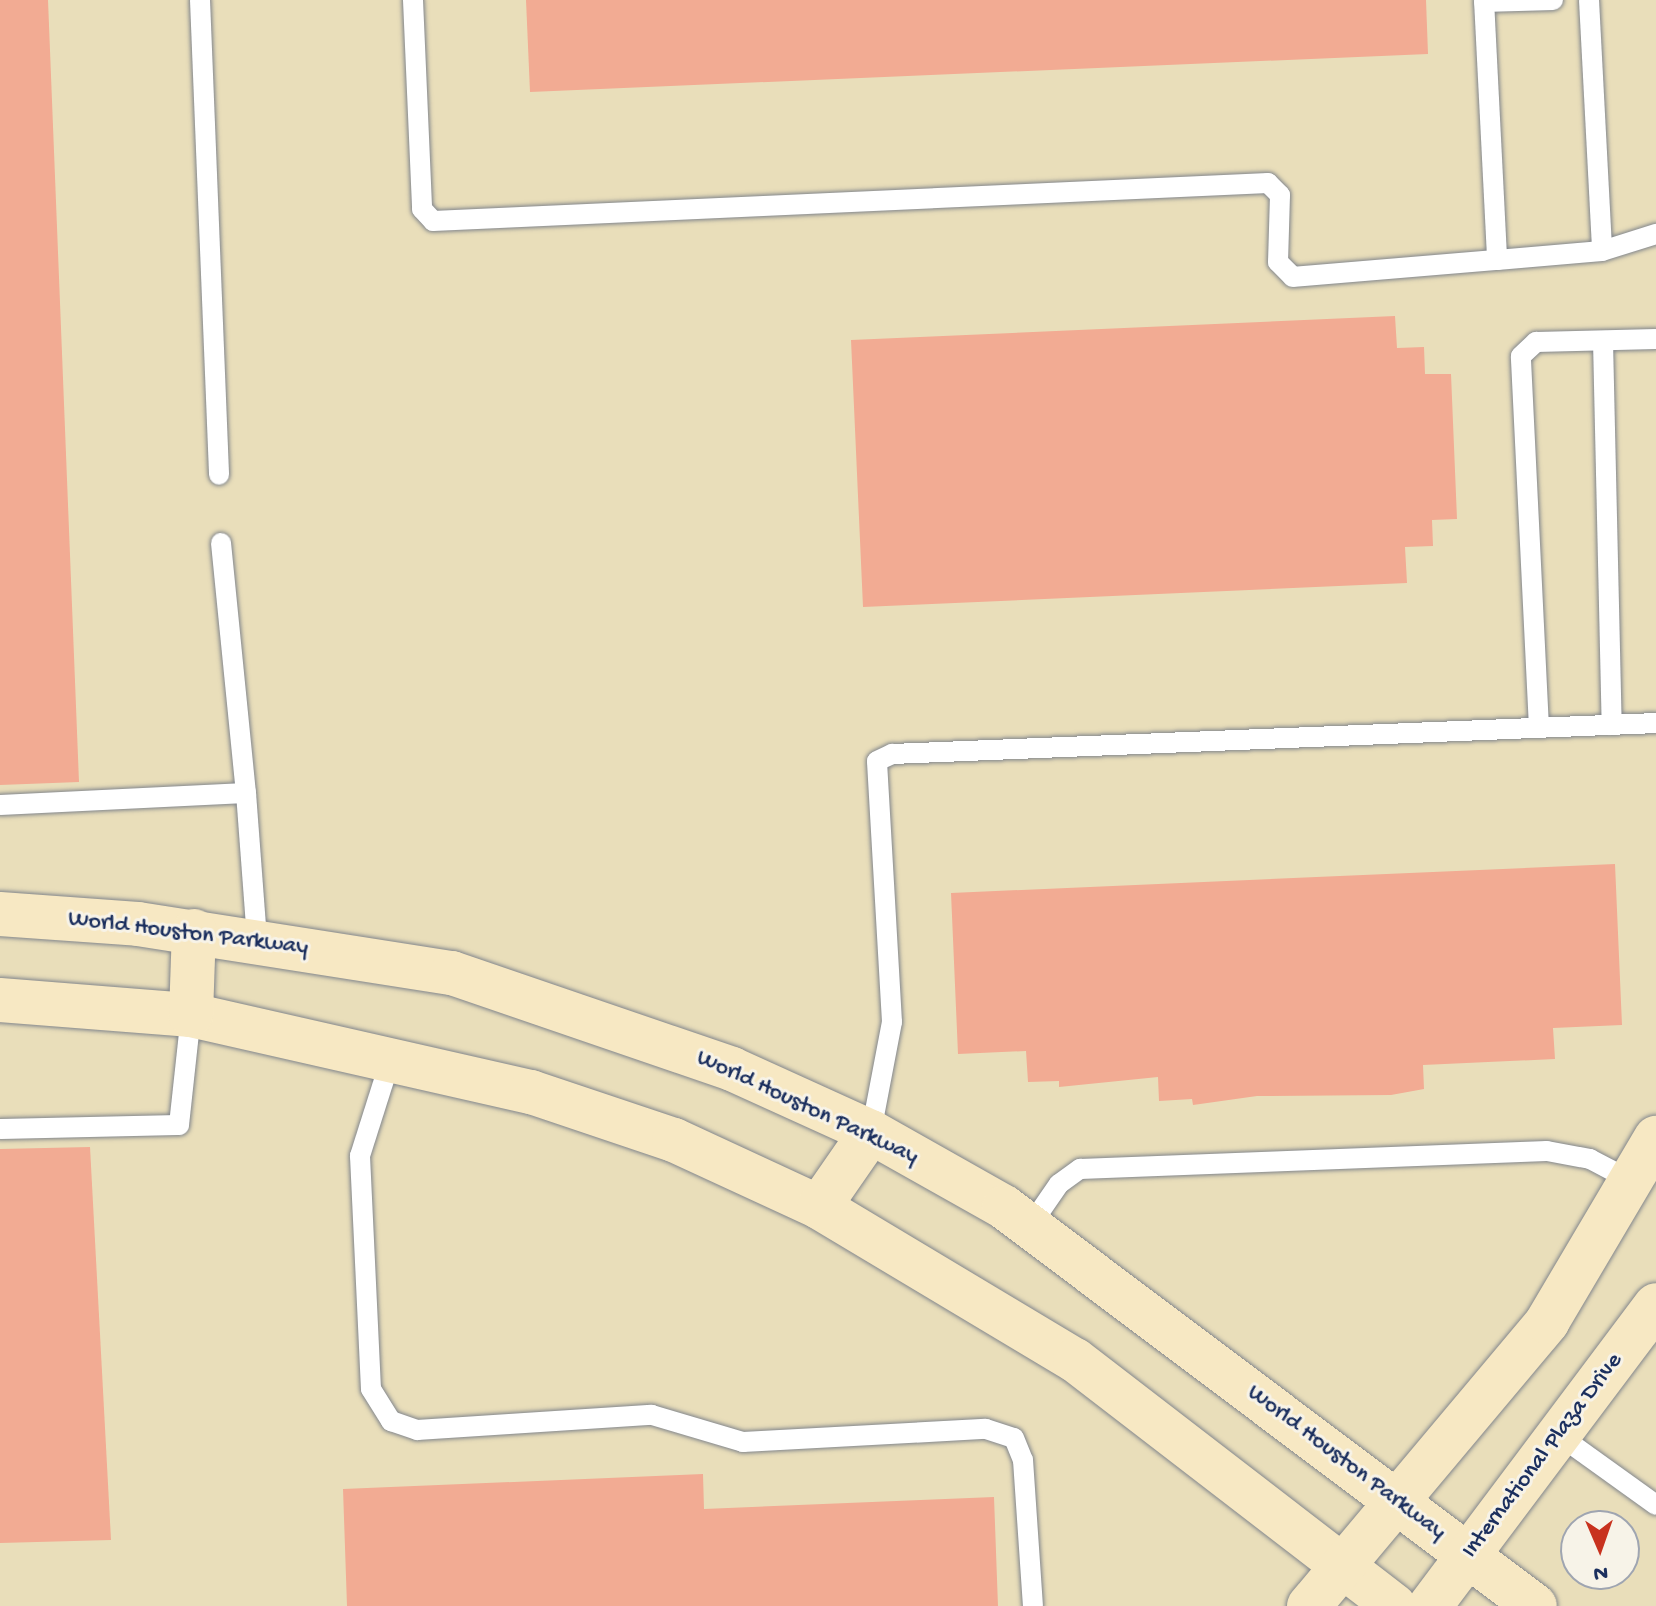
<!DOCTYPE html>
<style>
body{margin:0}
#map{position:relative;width:1656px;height:1606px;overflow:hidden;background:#e9deba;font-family:"Gochi Hand",sans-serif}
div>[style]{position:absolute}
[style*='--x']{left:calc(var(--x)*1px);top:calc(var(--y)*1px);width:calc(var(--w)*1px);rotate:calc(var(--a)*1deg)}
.building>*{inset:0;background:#f2ab93}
.roads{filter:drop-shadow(0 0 2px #82868c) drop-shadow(0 0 2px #82868c)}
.lane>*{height:20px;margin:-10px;padding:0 10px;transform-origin:10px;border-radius:10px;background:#fff}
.secondary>*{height:44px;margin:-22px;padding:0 22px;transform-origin:22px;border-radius:22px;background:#f7e8c3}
span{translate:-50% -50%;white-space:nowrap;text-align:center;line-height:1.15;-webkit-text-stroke:6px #f7f3e8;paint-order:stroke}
.street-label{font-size:24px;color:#1b2f5e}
.north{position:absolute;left:1560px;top:1510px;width:80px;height:80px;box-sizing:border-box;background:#f7f3e8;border:2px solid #9fa5b1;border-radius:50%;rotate:178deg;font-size:22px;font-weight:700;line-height:32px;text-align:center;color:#1b2f5e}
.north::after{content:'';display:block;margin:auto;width:28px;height:36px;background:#c8321e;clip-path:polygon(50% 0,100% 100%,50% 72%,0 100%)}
</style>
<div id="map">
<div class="building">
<i style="clip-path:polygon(0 0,48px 0,79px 782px,0 785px)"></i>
<i style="clip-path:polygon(526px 0,1426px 0,1428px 54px,530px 92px)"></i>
<i style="clip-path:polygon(1395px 316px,1397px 348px,1424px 347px,1425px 374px,1451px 374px,1457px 519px,1432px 520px,1433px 546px,1405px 547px,1407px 583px,863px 607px,851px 340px)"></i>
<i style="clip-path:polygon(1615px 864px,1622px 1025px,1553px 1028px,1555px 1059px,1423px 1065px,1424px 1089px,1391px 1095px,1257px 1096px,1193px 1105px,1192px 1099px,1159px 1101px,1158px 1077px,1059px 1087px,1059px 1081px,1028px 1082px,1026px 1051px,958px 1054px,951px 893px)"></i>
<i style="clip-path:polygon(90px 1147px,111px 1540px,0 1543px,0 1149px)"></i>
<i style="clip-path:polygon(703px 1474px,704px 1509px,994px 1497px,998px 1606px,347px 1606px,343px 1489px)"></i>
</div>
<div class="roads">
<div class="lane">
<i style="--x:200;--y:0;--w:475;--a:87.7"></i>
<i style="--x:413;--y:0;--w:209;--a:87.5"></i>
<i style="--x:422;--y:209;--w:16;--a:47"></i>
<i style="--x:433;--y:221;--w:836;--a:-2.61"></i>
<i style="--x:1268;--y:183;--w:17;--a:45"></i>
<i style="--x:1280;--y:195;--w:67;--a:91.7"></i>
<i style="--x:1278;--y:262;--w:21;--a:45"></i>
<i style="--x:1293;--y:277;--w:205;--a:-4.8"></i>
<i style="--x:1484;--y:0;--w:260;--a:87.1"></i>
<i style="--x:1497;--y:260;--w:105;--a:-4.9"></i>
<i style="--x:1602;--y:251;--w:57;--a:-17.5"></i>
<i style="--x:1589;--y:0;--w:251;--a:87"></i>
<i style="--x:1484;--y:2;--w:69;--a:-1.7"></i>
<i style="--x:1603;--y:341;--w:384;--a:88.7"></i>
<i style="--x:221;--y:543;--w:251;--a:84.3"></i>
<i style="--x:1539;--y:728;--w:372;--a:-92.8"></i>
<i style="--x:1521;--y:356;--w:21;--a:-43"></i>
<i style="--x:1536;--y:342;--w:120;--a:-1.4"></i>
<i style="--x:0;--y:805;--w:246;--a:-2.8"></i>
<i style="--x:246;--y:793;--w:146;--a:85.7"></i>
<i style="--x:391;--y:1058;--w:103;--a:107.6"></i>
<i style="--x:360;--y:1156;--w:233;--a:87.3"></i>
<i style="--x:371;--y:1389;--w:38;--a:58"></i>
<i style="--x:391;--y:1421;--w:28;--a:19"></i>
<i style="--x:417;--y:1430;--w:235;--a:-3.7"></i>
<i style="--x:652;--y:1415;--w:95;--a:16.5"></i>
<i style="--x:743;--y:1442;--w:243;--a:-3.1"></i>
<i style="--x:986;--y:1429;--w:29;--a:18"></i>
<i style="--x:1014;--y:1438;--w:24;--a:68"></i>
<i style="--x:1023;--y:1460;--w:146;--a:86.1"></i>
<i style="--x:0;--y:1129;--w:179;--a:-1.3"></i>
<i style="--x:179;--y:1125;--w:111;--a:-83.8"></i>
<i style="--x:871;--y:1132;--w:112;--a:-79.2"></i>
<i style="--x:892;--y:1022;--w:261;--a:-93.3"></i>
<i style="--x:877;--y:761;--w:17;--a:-25"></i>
<i style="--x:892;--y:754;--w:765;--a:-2.32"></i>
<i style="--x:1030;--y:1226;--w:51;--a:-55.4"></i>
<i style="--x:1059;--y:1184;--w:26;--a:-36"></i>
<i style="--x:1080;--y:1169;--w:467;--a:-2.2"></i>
<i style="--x:1547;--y:1151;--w:44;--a:10.5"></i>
<i style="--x:1590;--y:1159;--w:47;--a:27.6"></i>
<i style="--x:1560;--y:1436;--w:118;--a:35.7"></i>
</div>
<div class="secondary">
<i style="--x:0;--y:914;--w:138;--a:4.1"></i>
<i style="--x:138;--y:924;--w:318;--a:8.9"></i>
<i style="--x:452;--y:973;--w:296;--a:18.9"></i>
<i style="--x:732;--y:1069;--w:153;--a:24.4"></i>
<i style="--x:871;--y:1132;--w:153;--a:29.4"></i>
<i style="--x:1004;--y:1207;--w:664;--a:36.92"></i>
<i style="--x:0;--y:1000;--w:192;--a:4.5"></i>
<i style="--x:191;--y:1015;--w:349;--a:12.8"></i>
<i style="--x:531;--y:1092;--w:151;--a:18.6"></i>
<i style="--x:674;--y:1140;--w:160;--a:24.8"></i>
<i style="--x:819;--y:1207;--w:298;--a:30.9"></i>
<i style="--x:1075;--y:1360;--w:403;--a:37.6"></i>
<i style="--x:191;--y:1015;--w:84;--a:-88"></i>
<i style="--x:819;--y:1207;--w:91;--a:-55.3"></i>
<i style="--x:1309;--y:1606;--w:371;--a:-50"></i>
<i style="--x:1547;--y:1322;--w:214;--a:-59.4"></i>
<i style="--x:1430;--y:1606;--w:376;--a:-53.1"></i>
</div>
</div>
<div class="street-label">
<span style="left:188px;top:934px;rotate:7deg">World Houston Parkway</span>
<span style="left:807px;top:1108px;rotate:25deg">World Houston Parkway</span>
<span style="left:1543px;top:1456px;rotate:-53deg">International Plaza Drive</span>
<span style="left:1346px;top:1463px;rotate:37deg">World Houston Parkway</span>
</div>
<div class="north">N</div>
</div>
